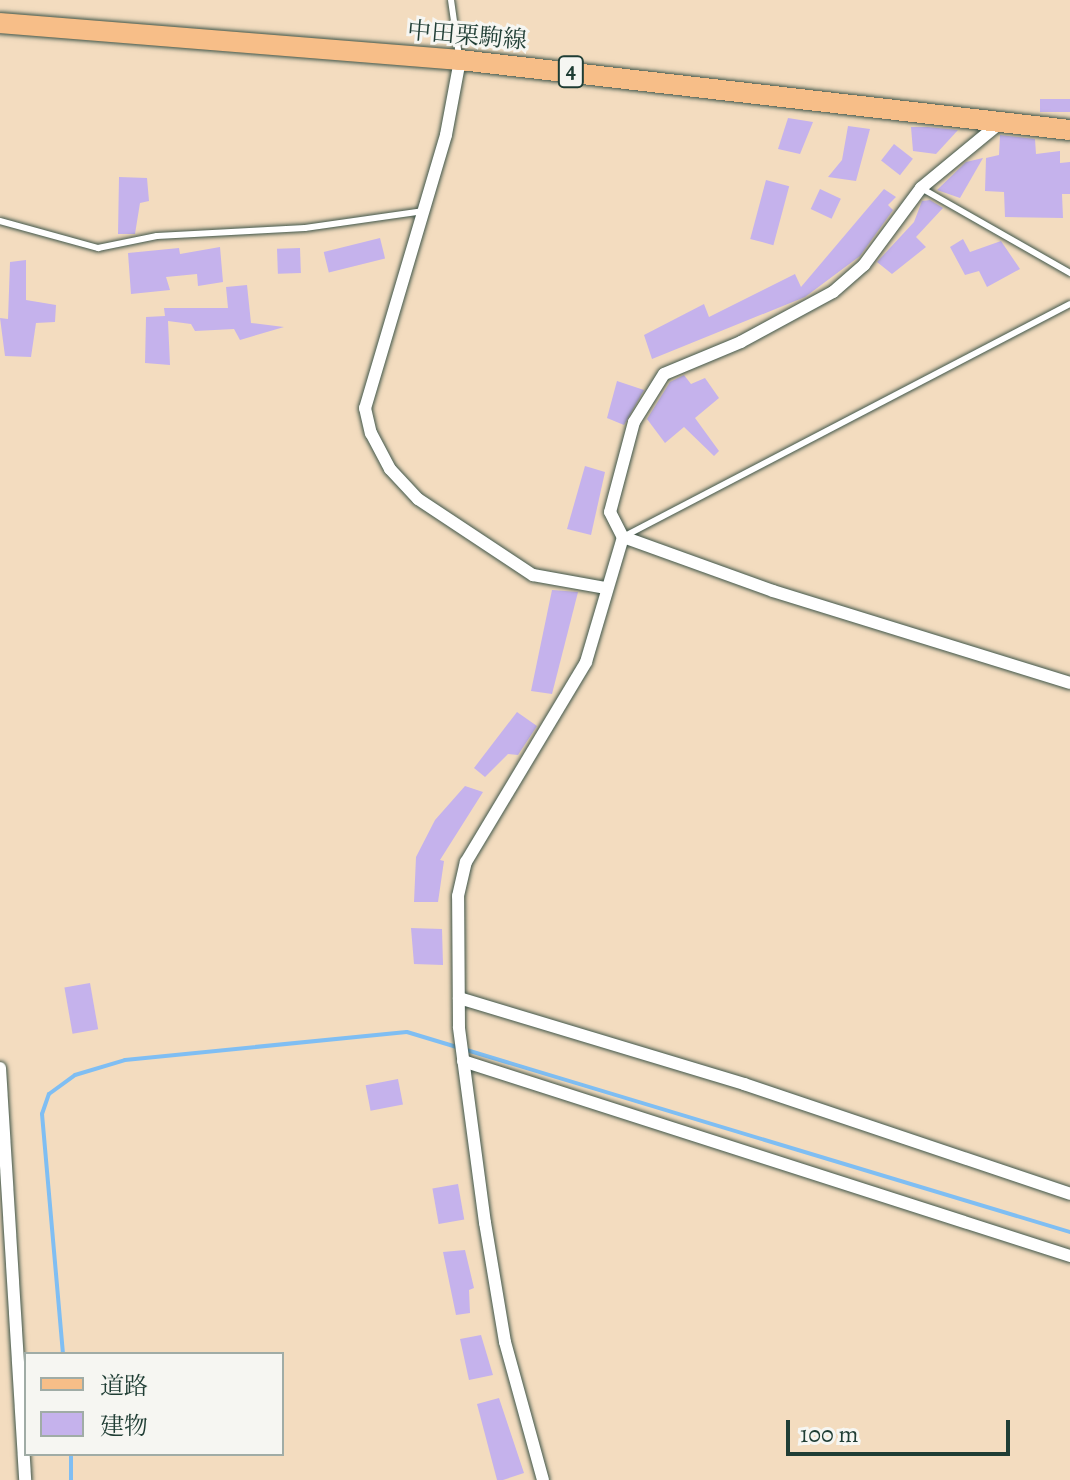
<!DOCTYPE html>
<meta charset="utf-8">
<style>
body{margin:0}
#map{position:relative;width:1070px;height:1480px;overflow:hidden;background:#f3dcbf;font-family:Alegreya,"Noto Serif JP",serif}
div>[style]{position:absolute}
[style*='--x']{left:calc(var(--x)*1px);top:calc(var(--y)*1px);width:calc(var(--w)*1px);rotate:calc(var(--a)*1deg)}
.stream>*{height:4px;margin:-2px;padding:0 2px;transform-origin:2px;border-radius:2px;background:#7fbef3}
.building>*{inset:0;background:#c5b2ec;transform-origin:0 0}
.roads{filter:drop-shadow(0 0 2px #3f5549) drop-shadow(0 0 2px #3f5549)}
.lane>*{height:6px;margin:-3px;padding:0 3px;transform-origin:3px;border-radius:3px;background:#fff}
.street>*{height:12px;margin:-6px;padding:0 6px;transform-origin:6px;border-radius:6px;background:#fff}
.primary>*{height:20px;margin:-10px;padding:0 10px;transform-origin:10px;border-radius:10px;background:#f7be88}
span{translate:-50% -50%;white-space:nowrap;text-align:center;line-height:1.15;-webkit-text-stroke:6px #f6f6f2;paint-order:stroke}
.shield-label span{padding:2px 6px;background:#f6f6f2;border:2px solid;border-radius:6px;-webkit-text-stroke-width:0}
.shield-label{font-size:22px;color:#1f3d34;font-weight:700}
.street-label{font-size:24px;color:#1f3d34}
.legend{position:absolute;left:24px;top:1352px;width:260px;height:104px;box-sizing:border-box;background:#f6f6f2;border:2px solid #a0aca6;margin:0;padding:10px 14px;list-style:none;font-size:24px;color:#1f3d34}
.legend li{display:flex;align-items:center;gap:16px;height:40px}
.legend b{width:40px;border:2px solid #a0aca6}
.scale{position:absolute;left:786px;top:1420px;width:224px;height:36px;box-sizing:border-box;border:4px solid #1f3d34;border-top:0;padding-left:10px;font-size:24px;line-height:28px;white-space:nowrap;color:#1f3d34;-webkit-text-stroke:6px #f6f6f2;paint-order:stroke}
</style>
<div id="map">
<div class="stream">
<i style="--x:63;--y:1354;--w:241;--a:-95"></i>
<i style="--x:42;--y:1114;--w:21;--a:-71"></i>
<i style="--x:49;--y:1094;--w:32;--a:-36"></i>
<i style="--x:75;--y:1075;--w:52;--a:-16.7"></i>
<i style="--x:125;--y:1060;--w:283;--a:-5.7"></i>
<i style="--x:407;--y:1032;--w:693;--a:16.79"></i>
<i style="--x:71;--y:1454;--w:26;--a:90"></i>
</div>
<div class="building">
<i style="left:1070px;top:99px;width:13px;height:30px;rotate:90deg"></i>
<i style="clip-path:polygon(788px 118px,813px 122px,800px 154px,778px 149px)"></i>
<i style="clip-path:polygon(848px 126px,870px 129px,856px 181px,828px 177px,842px 160px)"></i>
<i style="clip-path:polygon(911px 127px,928px 127px,958px 130px,936px 154px,913px 151px)"></i>
<i style="clip-path:polygon(1000px 135px,1035px 139px,1036px 154px,1060px 151px,1060px 163px,1070px 162px,1070px 194px,1062px 194px,1063px 218px,1005px 217px,1004px 192px,985px 191px,986px 158px,999px 155px)"></i>
<i style="left:894px;top:144px;width:24px;height:21px;rotate:38deg"></i>
<i style="clip-path:polygon(983px 158px,960px 198px,937px 190px,966px 162px)"></i>
<i style="clip-path:polygon(119px 177px,147px 178px,149px 201px,140px 203px,135px 234px,118px 234px)"></i>
<i style="left:766px;top:180px;width:24px;height:61px;rotate:15deg"></i>
<i style="left:820px;top:189px;width:23px;height:22px;rotate:25deg"></i>
<i style="clip-path:polygon(884px 189px,896px 197px,888px 205px,893px 210px,860px 256px,805px 297px,652px 359px,644px 335px,704px 304px,709px 317px,795px 274px,801px 287px)"></i>
<i style="clip-path:polygon(930px 200px,943px 208px,916px 237px,926px 247px,892px 274px,877px 262px,914px 222px,922px 201px)"></i>
<i style="left:380px;top:238px;width:21px;height:58px;rotate:76deg"></i>
<i style="clip-path:polygon(963px 239px,970px 252px,1001px 241px,1020px 269px,987px 287px,979px 271px,965px 275px,950px 247px)"></i>
<i style="clip-path:polygon(220px 247px,223px 282px,198px 286px,197px 274px,166px 277px,170px 290px,131px 294px,128px 253px,179px 248px,180px 254px)"></i>
<i style="left:300px;top:248px;width:25px;height:23px;rotate:88deg"></i>
<i style="clip-path:polygon(26px 260px,26px 300px,56px 305px,55px 322px,36px 323px,31px 357px,5px 356px,0 318px,8px 319px,10px 262px)"></i>
<i style="clip-path:polygon(247px 285px,251px 323px,284px 327px,240px 340px,234px 329px,195px 331px,191px 324px,168px 321px,170px 365px,145px 363px,146px 317px,165px 316px,164px 308px,228px 308px,226px 287px)"></i>
<i style="clip-path:polygon(684px 375px,691px 384px,705px 378px,719px 398px,695px 418px,719px 451px,714px 456px,684px 427px,665px 443px,647px 419px,670px 382px)"></i>
<i style="clip-path:polygon(617px 381px,644px 390px,624px 425px,607px 418px)"></i>
<i style="clip-path:polygon(585px 466px,605px 472px,591px 535px,567px 529px)"></i>
<i style="clip-path:polygon(552px 590px,578px 592px,552px 694px,531px 691px)"></i>
<i style="clip-path:polygon(517px 712px,537px 726px,518px 755px,508px 754px,485px 777px,474px 768px)"></i>
<i style="clip-path:polygon(465px 786px,483px 792px,440px 860px,444px 861px,438px 902px,414px 902px,416px 857px,435px 820px)"></i>
<i style="clip-path:polygon(411px 928px,442px 929px,443px 965px,414px 964px)"></i>
<i style="left:90px;top:983px;width:47px;height:26px;rotate:80deg"></i>
<i style="left:398px;top:1079px;width:26px;height:33px;rotate:79deg"></i>
<i style="left:458px;top:1184px;width:36px;height:26px;rotate:80deg"></i>
<i style="clip-path:polygon(465px 1250px,474px 1288px,469px 1290px,470px 1313px,456px 1315px,443px 1252px)"></i>
<i style="clip-path:polygon(481px 1335px,493px 1375px,469px 1380px,460px 1339px)"></i>
<i style="clip-path:polygon(499px 1398px,524px 1473px,503px 1480px,497px 1480px,477px 1404px)"></i>
</div>
<div class="roads">
<div class="lane">
<i style="--x:451;--y:0;--w:57;--a:81.9"></i>
<i style="--x:921;--y:188;--w:172;--a:29.7"></i>
<i style="--x:0;--y:221;--w:102;--a:15.4"></i>
<i style="--x:98;--y:248;--w:60;--a:-11.5"></i>
<i style="--x:157;--y:236;--w:148;--a:-3.1"></i>
<i style="--x:305;--y:228;--w:120;--a:-8.1"></i>
<i style="--x:623;--y:537;--w:504;--a:-27.53"></i>
</div>
<div class="street">
<i style="--x:460;--y:60;--w:76;--a:100.6"></i>
<i style="--x:446;--y:135;--w:285;--a:106.5"></i>
<i style="--x:365;--y:408;--w:26;--a:77"></i>
<i style="--x:371;--y:433;--w:41;--a:62.2"></i>
<i style="--x:390;--y:469;--w:41;--a:47"></i>
<i style="--x:418;--y:499;--w:138;--a:33.5"></i>
<i style="--x:533;--y:575;--w:73;--a:10.2"></i>
<i style="--x:1001;--y:122;--w:104;--a:140.5"></i>
<i style="--x:921;--y:188;--w:96;--a:126.5"></i>
<i style="--x:864;--y:265;--w:41;--a:138.9"></i>
<i style="--x:833;--y:292;--w:105;--a:151.5"></i>
<i style="--x:741;--y:342;--w:83;--a:157.4"></i>
<i style="--x:664;--y:374;--w:57;--a:122"></i>
<i style="--x:634;--y:422;--w:93;--a:104.9"></i>
<i style="--x:610;--y:512;--w:28;--a:63"></i>
<i style="--x:623;--y:537;--w:159;--a:19.8"></i>
<i style="--x:773;--y:591;--w:311;--a:17.2"></i>
<i style="--x:459;--y:998;--w:298;--a:16.8"></i>
<i style="--x:744;--y:1084;--w:344;--a:18.6"></i>
<i style="--x:463;--y:1061;--w:638;--a:17.81"></i>
<i style="--x:0;--y:1068;--w:413;--a:86.5"></i>
<i style="--x:543;--y:1480;--w:143;--a:-105.4"></i>
<i style="--x:505;--y:1342;--w:121;--a:-99.5"></i>
<i style="--x:485;--y:1223;--w:198;--a:-97.6"></i>
<i style="--x:459;--y:1027;--w:131;--a:-90.4"></i>
<i style="--x:458;--y:896;--w:35;--a:-77"></i>
<i style="--x:466;--y:862;--w:233;--a:-59"></i>
<i style="--x:586;--y:662;--w:130;--a:-73.5"></i>
</div>
<div class="primary">
<i style="--x:0;--y:23;--w:461;--a:4.6"></i>
<i style="--x:460;--y:60;--w:614;--a:6.55"></i>
</div>
</div>
<div class="shield-label">
<span style="left:571px;top:72px">4</span>
</div>
<div class="street-label">
<span style="left:467px;top:36px;rotate:5deg">中田栗駒線</span>
</div>
<ul class="legend">
<li><b style="height:10px;background:#f7be88"></b>道路</li>
<li><b style="height:22px;background:#c5b2ec"></b>建物</li>
</ul>
<div class="scale">100 m</div>
</div>
